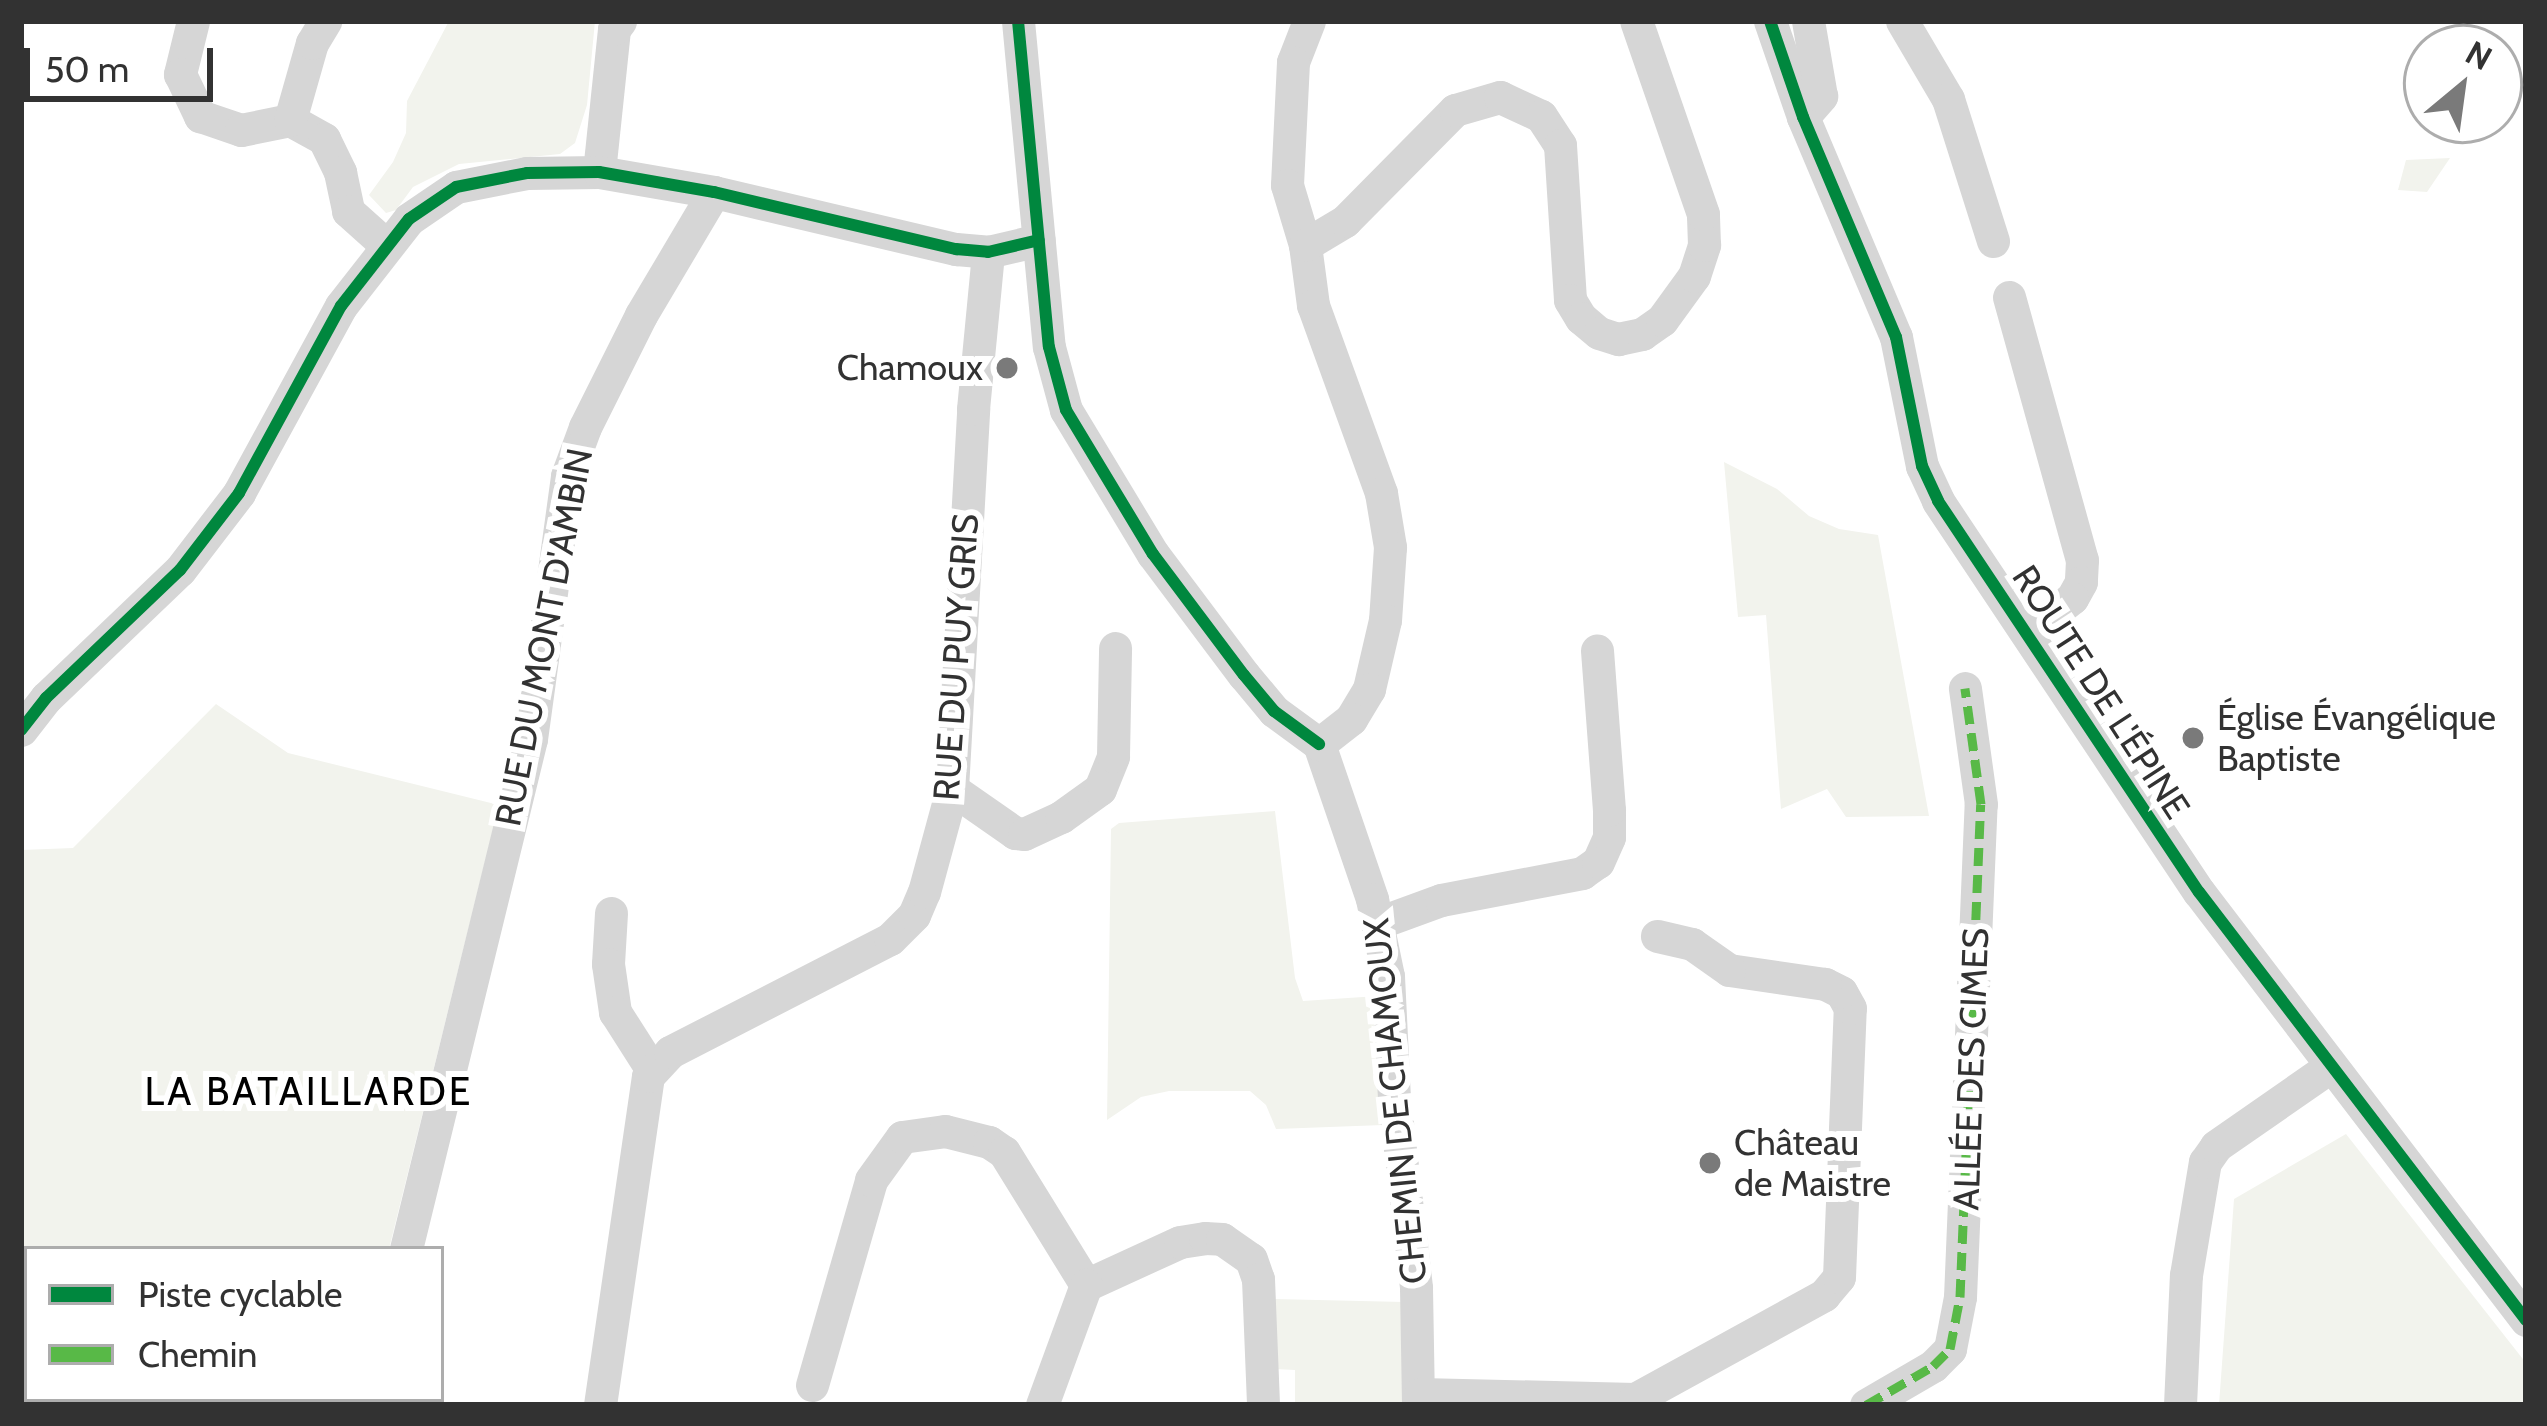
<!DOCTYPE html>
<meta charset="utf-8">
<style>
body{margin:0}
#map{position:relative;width:2547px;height:1426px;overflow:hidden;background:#fff;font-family:Cabin,sans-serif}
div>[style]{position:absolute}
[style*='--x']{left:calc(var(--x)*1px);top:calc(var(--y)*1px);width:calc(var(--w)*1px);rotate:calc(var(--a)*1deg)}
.green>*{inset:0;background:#f2f3ed}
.minor>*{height:33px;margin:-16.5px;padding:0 16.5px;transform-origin:16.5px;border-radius:16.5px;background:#d6d6d6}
.quiet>*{height:9px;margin-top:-4.5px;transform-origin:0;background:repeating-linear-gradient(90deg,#58b947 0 18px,transparent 0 27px)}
.cycleway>*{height:12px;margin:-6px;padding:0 6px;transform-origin:6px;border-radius:6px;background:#00873e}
.dots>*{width:33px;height:33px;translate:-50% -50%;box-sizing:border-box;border:6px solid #fff;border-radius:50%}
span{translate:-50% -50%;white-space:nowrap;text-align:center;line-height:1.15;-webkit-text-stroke:12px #fff;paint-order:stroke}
.poi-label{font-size:36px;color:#323232}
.right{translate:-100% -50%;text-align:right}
.left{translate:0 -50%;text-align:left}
.street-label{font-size:36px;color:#323232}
.neighbourhood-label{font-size:39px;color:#000;letter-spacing:3px}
.frame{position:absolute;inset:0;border:24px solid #323232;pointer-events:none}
.legend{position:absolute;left:24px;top:1246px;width:420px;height:156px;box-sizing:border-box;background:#fff;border:3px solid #adadad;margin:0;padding:15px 21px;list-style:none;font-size:36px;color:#323232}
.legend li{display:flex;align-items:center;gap:24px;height:60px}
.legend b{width:60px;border:3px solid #adadad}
.north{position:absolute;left:2403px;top:24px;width:120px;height:120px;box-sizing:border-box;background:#fff;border:3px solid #adadad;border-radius:50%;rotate:29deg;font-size:33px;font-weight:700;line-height:48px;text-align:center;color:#323232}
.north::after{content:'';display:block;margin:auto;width:42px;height:54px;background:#7a7a7a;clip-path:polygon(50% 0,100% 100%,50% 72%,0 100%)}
.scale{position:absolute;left:24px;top:48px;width:189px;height:54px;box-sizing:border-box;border:6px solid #323232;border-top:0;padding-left:15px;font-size:36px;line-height:42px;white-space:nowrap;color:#323232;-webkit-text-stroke:9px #fff;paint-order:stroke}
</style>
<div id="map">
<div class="green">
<i style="clip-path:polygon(449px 21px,595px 21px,587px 105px,575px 143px,560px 154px,459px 164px,413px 187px,396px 210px,386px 213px,369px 195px,393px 162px,406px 133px,407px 101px)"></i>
<i style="clip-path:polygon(2450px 158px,2427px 192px,2398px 190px,2406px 160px)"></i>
<i style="clip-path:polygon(1724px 462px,1777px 489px,1809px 516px,1839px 529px,1878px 535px,1929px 816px,1846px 817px,1827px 789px,1781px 809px,1766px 615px,1738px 617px)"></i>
<i style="clip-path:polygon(216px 704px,288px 753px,499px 805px,389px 1249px,27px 1249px,27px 1399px,351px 1399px,350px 1405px,21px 1405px,21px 850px,73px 848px)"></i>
<i style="clip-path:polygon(1275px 811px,1295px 978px,1303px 1001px,1378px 996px,1383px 1125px,1276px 1129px,1266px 1105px,1250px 1091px,1169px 1091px,1141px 1097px,1107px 1120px,1111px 829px,1119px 823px)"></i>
<i style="clip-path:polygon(2346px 1134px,2526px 1363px,2526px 1405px,2219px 1405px,2234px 1199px)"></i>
<i style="clip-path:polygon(1274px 1299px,1404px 1302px,1402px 1405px,1295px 1405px,1295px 1370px,1275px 1369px)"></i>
</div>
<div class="minor">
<i style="--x:193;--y:21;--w:55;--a:103.8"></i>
<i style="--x:180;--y:74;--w:47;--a:64.5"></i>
<i style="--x:200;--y:116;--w:43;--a:18.9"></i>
<i style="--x:241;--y:130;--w:50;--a:-11.5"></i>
<i style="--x:290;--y:120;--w:39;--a:29"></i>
<i style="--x:324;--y:139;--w:37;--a:64"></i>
<i style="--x:340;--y:172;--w:40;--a:78"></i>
<i style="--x:348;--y:211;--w:51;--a:41.8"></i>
<i style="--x:1018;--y:21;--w:327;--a:84.6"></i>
<i style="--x:1049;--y:347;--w:65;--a:74.9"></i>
<i style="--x:1066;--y:410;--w:168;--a:58.9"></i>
<i style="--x:1153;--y:554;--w:151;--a:53.1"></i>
<i style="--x:1244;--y:675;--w:47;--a:50.2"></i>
<i style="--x:1274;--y:711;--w:56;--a:36.3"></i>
<i style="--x:1319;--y:744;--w:164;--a:71.1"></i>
<i style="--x:1372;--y:899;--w:79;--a:78.3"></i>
<i style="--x:1388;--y:976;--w:121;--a:87.2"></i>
<i style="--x:1394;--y:1097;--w:192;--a:83.4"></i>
<i style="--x:1416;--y:1288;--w:117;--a:89"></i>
<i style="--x:1309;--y:21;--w:44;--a:111.3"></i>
<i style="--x:1293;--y:62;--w:123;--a:92.8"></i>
<i style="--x:1287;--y:185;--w:63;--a:73.3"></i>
<i style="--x:1305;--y:245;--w:61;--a:82.4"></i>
<i style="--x:1313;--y:305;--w:200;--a:70.1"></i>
<i style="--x:1381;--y:493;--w:55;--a:80.5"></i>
<i style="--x:1390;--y:547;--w:73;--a:93.9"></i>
<i style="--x:1385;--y:620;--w:71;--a:103.1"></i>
<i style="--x:1369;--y:689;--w:35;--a:121"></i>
<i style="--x:1351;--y:719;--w:41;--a:142"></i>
<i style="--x:1770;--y:21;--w:102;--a:71"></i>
<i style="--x:1803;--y:117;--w:239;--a:67.1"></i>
<i style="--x:1896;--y:337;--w:132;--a:78.6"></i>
<i style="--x:1922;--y:466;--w:38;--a:65"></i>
<i style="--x:1938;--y:501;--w:470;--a:56.3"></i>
<i style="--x:2199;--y:892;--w:539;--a:52.62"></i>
<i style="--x:1902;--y:21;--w:91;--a:59.5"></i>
<i style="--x:1948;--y:99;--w:149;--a:72.4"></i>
<i style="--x:1803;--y:117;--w:28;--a:-49"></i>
<i style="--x:1821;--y:96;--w:76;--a:-99.8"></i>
<i style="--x:290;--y:120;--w:80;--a:-74.1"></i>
<i style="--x:312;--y:43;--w:26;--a:-59"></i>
<i style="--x:599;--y:172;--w:144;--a:-84"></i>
<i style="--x:614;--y:29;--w:10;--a:-53"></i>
<i style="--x:1305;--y:245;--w:47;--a:-31"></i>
<i style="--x:1345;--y:221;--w:156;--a:-45.3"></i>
<i style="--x:1455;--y:110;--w:47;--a:-16.1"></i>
<i style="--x:1500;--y:97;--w:45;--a:24.9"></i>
<i style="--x:1541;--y:116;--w:35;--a:57"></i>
<i style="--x:1560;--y:145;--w:155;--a:86.3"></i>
<i style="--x:1570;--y:300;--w:21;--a:59"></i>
<i style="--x:1581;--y:318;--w:23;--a:40"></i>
<i style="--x:1599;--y:333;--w:20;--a:18"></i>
<i style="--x:1618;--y:339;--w:25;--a:-12"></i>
<i style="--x:1642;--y:334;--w:24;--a:-35"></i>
<i style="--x:1662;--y:320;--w:54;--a:-54"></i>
<i style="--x:1694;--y:276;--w:33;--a:-72"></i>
<i style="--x:1704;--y:245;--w:31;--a:-92"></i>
<i style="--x:1703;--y:214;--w:204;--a:-109.1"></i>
<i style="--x:2009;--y:297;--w:273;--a:74.5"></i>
<i style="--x:2082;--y:560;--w:22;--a:93"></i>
<i style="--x:2081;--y:582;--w:18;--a:119"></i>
<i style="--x:2072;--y:598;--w:55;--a:141.7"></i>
<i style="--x:21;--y:730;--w:41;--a:-52"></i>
<i style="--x:46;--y:698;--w:185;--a:-43.7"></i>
<i style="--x:180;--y:570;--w:97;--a:-52.5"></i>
<i style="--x:239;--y:493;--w:213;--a:-61.4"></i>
<i style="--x:341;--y:306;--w:110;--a:-52"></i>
<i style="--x:409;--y:219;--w:57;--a:-34.2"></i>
<i style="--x:456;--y:187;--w:72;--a:-11.2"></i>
<i style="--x:527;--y:173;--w:72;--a:-0.8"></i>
<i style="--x:599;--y:172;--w:117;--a:9.9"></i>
<i style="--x:714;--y:192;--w:249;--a:13.3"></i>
<i style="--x:956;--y:249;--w:32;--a:5"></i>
<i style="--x:988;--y:252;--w:52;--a:-13.2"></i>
<i style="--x:952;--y:789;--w:77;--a:34.9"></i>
<i style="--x:1015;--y:833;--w:9;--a:6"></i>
<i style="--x:1024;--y:834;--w:41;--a:-24.7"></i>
<i style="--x:1061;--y:817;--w:48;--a:-35.7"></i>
<i style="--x:1100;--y:789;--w:35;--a:-68"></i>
<i style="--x:1113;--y:756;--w:108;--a:-88.9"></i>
<i style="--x:611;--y:913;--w:51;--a:93.4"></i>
<i style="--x:608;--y:964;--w:49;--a:81.7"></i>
<i style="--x:615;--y:1012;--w:69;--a:57.5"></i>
<i style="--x:1378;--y:923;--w:67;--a:-20.1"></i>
<i style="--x:1441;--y:900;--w:144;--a:-10.8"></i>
<i style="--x:1582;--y:873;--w:19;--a:-35"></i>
<i style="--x:1598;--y:862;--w:27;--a:-66"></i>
<i style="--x:1609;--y:837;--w:27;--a:-90"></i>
<i style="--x:1609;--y:810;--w:160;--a:-94.3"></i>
<i style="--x:406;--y:1249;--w:525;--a:-76.23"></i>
<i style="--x:531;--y:739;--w:265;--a:-82.2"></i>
<i style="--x:567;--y:476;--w:52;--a:-69.8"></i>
<i style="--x:585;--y:427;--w:125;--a:-63.4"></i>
<i style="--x:641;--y:315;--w:143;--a:-59.3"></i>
<i style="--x:812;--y:1385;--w:213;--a:-73.9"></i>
<i style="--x:871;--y:1180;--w:53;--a:-54.2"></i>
<i style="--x:902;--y:1137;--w:43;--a:-7.9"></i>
<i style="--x:945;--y:1131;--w:45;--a:14"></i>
<i style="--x:989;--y:1142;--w:18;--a:34"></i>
<i style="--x:1004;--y:1152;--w:156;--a:58.3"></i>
<i style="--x:1086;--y:1285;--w:103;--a:-24.6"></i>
<i style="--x:1180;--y:1242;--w:25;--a:-9"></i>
<i style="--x:1205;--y:1238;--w:17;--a:3"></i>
<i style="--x:1222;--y:1239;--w:35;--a:35"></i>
<i style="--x:1251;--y:1259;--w:21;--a:71"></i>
<i style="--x:1258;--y:1279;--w:126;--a:87.7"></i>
<i style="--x:1420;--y:1394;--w:215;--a:1.3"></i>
<i style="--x:1635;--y:1399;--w:216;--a:-28.8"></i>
<i style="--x:1824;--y:1295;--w:23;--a:-50"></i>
<i style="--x:1839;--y:1277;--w:269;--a:-87.7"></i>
<i style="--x:1850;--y:1008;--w:18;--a:-119"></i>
<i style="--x:1841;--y:992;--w:18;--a:-153"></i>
<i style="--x:1825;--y:984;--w:97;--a:-171.7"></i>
<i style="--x:1729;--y:970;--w:45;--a:-144.9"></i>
<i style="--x:1692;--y:944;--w:36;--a:-167"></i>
<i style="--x:370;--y:1405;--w:6;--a:-81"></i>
<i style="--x:600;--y:1405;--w:332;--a:-81.7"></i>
<i style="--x:648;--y:1076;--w:33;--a:-47"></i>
<i style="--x:670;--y:1052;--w:247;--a:-27.2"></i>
<i style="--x:890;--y:939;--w:34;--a:-45"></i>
<i style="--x:914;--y:915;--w:25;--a:-67"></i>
<i style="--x:924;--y:892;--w:107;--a:-74.8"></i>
<i style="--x:952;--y:789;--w:381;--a:-86.8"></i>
<i style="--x:973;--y:409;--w:158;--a:-84.5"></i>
<i style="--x:1042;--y:1405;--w:128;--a:-69.9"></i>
<i style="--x:1866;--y:1405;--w:78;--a:-30.2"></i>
<i style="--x:1933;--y:1366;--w:24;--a:-45"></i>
<i style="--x:1950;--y:1349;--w:53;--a:-79.1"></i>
<i style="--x:1960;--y:1297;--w:493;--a:-87.6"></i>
<i style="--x:1981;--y:804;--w:117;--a:-97.9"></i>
<i style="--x:2180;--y:1405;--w:130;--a:-87.4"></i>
<i style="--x:2186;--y:1275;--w:115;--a:-80.5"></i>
<i style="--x:2205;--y:1162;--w:19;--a:-55"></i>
<i style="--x:2216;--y:1146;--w:140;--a:-34.8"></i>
</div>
<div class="quiet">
<i style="--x:1866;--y:1405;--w:78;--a:-30.2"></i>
<i style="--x:1933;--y:1366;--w:24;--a:-45"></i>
<i style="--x:1950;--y:1349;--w:53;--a:-79.1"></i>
<i style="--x:1960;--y:1297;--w:493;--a:-87.6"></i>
<i style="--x:1981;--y:804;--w:117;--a:-97.9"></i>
</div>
<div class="cycleway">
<i style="--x:1018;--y:21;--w:327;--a:84.6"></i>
<i style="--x:1049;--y:347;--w:65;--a:74.9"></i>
<i style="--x:1066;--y:410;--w:168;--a:58.9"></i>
<i style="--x:1153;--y:554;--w:151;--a:53.1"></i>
<i style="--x:1244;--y:675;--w:47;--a:50.2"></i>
<i style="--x:1274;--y:711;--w:56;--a:36.3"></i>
<i style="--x:1770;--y:21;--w:102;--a:71"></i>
<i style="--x:1803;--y:117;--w:239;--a:67.1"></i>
<i style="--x:1896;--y:337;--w:132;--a:78.6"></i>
<i style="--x:1922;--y:466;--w:38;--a:65"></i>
<i style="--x:1938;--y:501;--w:470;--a:56.3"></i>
<i style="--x:2199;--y:892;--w:539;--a:52.62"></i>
<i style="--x:21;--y:730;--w:41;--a:-52"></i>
<i style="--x:46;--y:698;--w:185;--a:-43.7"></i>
<i style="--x:180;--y:570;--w:97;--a:-52.5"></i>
<i style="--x:239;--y:493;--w:213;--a:-61.4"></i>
<i style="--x:341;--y:306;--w:110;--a:-52"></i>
<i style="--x:409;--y:219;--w:57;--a:-34.2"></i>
<i style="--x:456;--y:187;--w:72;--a:-11.2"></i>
<i style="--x:527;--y:173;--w:72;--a:-0.8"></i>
<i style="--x:599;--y:172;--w:117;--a:9.9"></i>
<i style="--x:714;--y:192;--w:249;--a:13.3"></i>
<i style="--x:956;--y:249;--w:32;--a:5"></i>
<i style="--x:988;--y:252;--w:52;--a:-13.2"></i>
</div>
<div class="dots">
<i style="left:1007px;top:368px;background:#7a7a7a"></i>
<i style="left:2193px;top:738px;background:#7a7a7a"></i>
<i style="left:1710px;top:1163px;background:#7a7a7a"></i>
</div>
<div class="poi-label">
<span class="right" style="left:983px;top:368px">Chamoux</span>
<span class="left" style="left:2217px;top:738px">Église Évangélique<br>Baptiste</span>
<span class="left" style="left:1734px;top:1163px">Château<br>de Maistre</span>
</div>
<div class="street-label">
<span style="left:544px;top:637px;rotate:-79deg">RUE DU MONT D'AMBIN</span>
<span style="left:956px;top:657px;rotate:-86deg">RUE DU PUY GRIS</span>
<span style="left:2101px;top:692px;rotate:57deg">ROUTE DE L'ÉPINE</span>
<span style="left:1971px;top:1069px;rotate:-88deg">ALLÉE DES CIMES</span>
<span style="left:1395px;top:1101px;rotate:-96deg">CHEMIN DE CHAMOUX</span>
</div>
<div class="neighbourhood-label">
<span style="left:309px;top:1091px">LA BATAILLARDE</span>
</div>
<div class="frame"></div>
<ul class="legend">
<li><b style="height:15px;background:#00873e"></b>Piste cyclable</li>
<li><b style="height:15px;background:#58b947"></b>Chemin</li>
</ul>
<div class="north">N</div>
<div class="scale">50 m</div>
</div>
